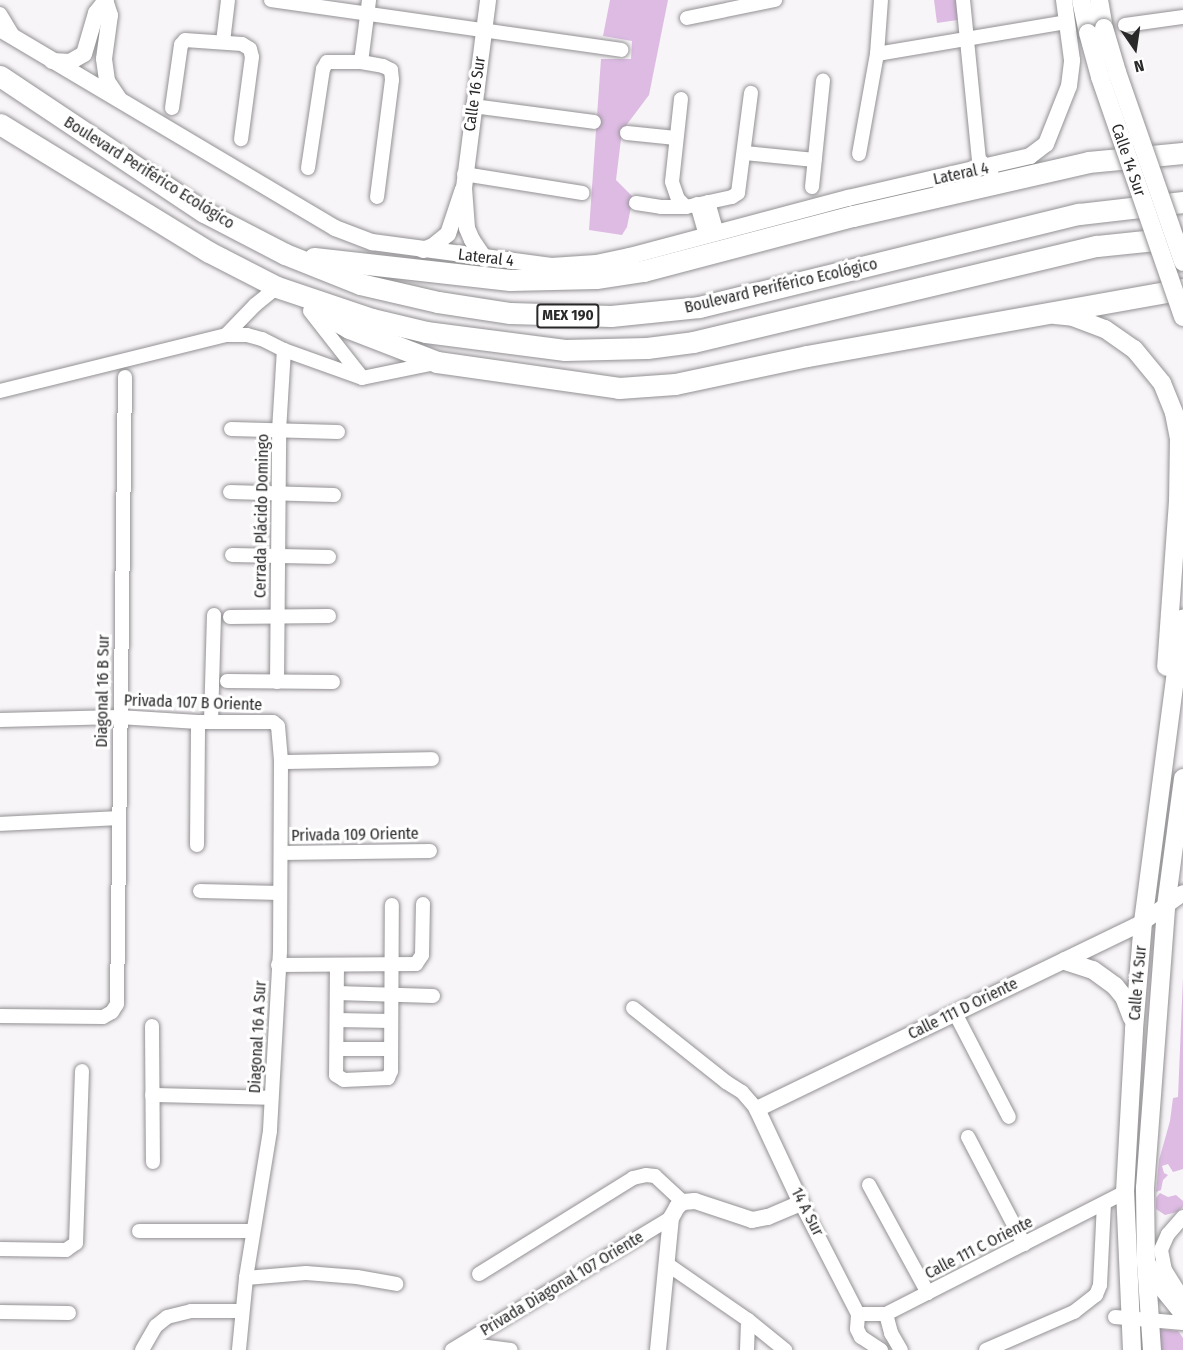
<!DOCTYPE html>
<meta charset="utf-8">
<style>
body{margin:0}
#map{position:relative;width:1183px;height:1350px;overflow:hidden;background:#f8f5f8;font-family:"Fira Sans Condensed",sans-serif}
div>[style]{position:absolute}
[style*='--x']{left:calc(var(--x)*1px);top:calc(var(--y)*1px);width:calc(var(--w)*1px);rotate:calc(var(--a)*1deg)}
.green>*{inset:0;background:#ddbbe3}
.roads{filter:drop-shadow(0 0 2px #939194) drop-shadow(0 0 2px #939194)}
.minor>*{height:14px;margin:-7px;padding:0 7px;transform-origin:7px;border-radius:7px;background:#fff}
.tertiary>*{height:16px;margin:-8px;padding:0 8px;transform-origin:8px;border-radius:8px;background:#fff}
.secondary>*{height:18px;margin:-9px;padding:0 9px;transform-origin:9px;border-radius:9px;background:#fff}
.trunk>*{height:21px;margin:-10.5px;padding:0 10.5px;transform-origin:10.5px;border-radius:10.5px;background:#fff}
.bridges{filter:drop-shadow(0 0 2px #939194) drop-shadow(0 0 2px #939194)}
.secondary-bridge>*{height:18px;margin:-9px;padding:0 9px;transform-origin:9px;border-radius:9px;background:#fff}
span{translate:-50% -50%;white-space:nowrap;text-align:center;line-height:1.15;-webkit-text-stroke:6px #fff;paint-order:stroke}
.shield-label span{padding:2px 4px;background:#fff;border:2px solid;border-radius:4px;-webkit-text-stroke-width:0}
.shield-label{font-size:15px;color:#2a292a;font-weight:700}
.street-label{font-size:16px;color:#2a292a}
.north{position:absolute;left:1105px;top:18px;width:60px;height:60px;-webkit-text-stroke:4px #fff;paint-order:stroke;rotate:167deg;font-size:16px;font-weight:700;line-height:24px;text-align:center;color:#2a292a}
.north::after{content:'';display:block;margin:auto;width:21px;height:27px;background:#2a292a;clip-path:polygon(50% 0,100% 100%,50% 72%,0 100%)}
</style>
<div id="map">
<div class="green">
<i style="clip-path:polygon(610px 0,668px 0,649px 95px,622px 131px,616px 180px,633px 197px,627px 227px,622px 235px,589px 230px,601px 59px,631px 59px,632px 41px,603px 36px)"></i>
<i style="clip-path:polygon(934px 0,961px 0,964px 19px,937px 23px)"></i>
<i style="clip-path:polygon(1183px 977px,1183px 1169px,1173px 1172px,1168px 1164px,1162px 1166px,1164px 1173px,1168px 1175px,1163px 1180px,1161px 1190px,1156px 1192px,1159px 1160px,1170px 1121px,1173px 1098px,1178px 1097px)"></i>
<i style="clip-path:polygon(1160px 1193px,1168px 1197px,1176px 1195px,1183px 1201px,1183px 1207px,1177px 1212px,1165px 1215px,1156px 1209px,1156px 1198px)"></i>
<i style="clip-path:polygon(1158px 1329px,1178px 1331px,1183px 1338px,1183px 1350px,1159px 1350px)"></i>
</div>
<div class="roads">
<div class="minor">
<i style="--x:271;--y:0;--w:354;--a:8.1"></i>
<i style="--x:963;--y:0;--w:160;--a:84.3"></i>
<i style="--x:979;--y:159;--w:18;--a:47"></i>
<i style="--x:0;--y:14;--w:27;--a:59"></i>
<i style="--x:687;--y:18;--w:90;--a:-11.6"></i>
<i style="--x:1125;--y:25;--w:59;--a:-7.9"></i>
<i style="--x:223;--y:42;--w:42;--a:-83.2"></i>
<i style="--x:877;--y:54;--w:193;--a:-9.6"></i>
<i style="--x:361;--y:62;--w:63;--a:-82.6"></i>
<i style="--x:681;--y:99;--w:83;--a:96.2"></i>
<i style="--x:672;--y:182;--w:18;--a:71"></i>
<i style="--x:678;--y:199;--w:11;--a:45"></i>
<i style="--x:473;--y:106;--w:122;--a:7.5"></i>
<i style="--x:172;--y:108;--w:64;--a:-81.9"></i>
<i style="--x:181;--y:45;--w:6;--a:-51"></i>
<i style="--x:185;--y:40;--w:57;--a:4"></i>
<i style="--x:242;--y:44;--w:9;--a:32"></i>
<i style="--x:250;--y:49;--w:8;--a:76"></i>
<i style="--x:252;--y:57;--w:83;--a:97.6"></i>
<i style="--x:627;--y:133;--w:49;--a:5.8"></i>
<i style="--x:745;--y:153;--w:70;--a:5.7"></i>
<i style="--x:859;--y:154;--w:102;--a:-79.8"></i>
<i style="--x:877;--y:54;--w:54;--a:-85.8"></i>
<i style="--x:308;--y:168;--w:100;--a:-81.4"></i>
<i style="--x:323;--y:69;--w:8;--a:-60"></i>
<i style="--x:327;--y:62;--w:34;--a:0"></i>
<i style="--x:361;--y:62;--w:22;--a:10"></i>
<i style="--x:383;--y:66;--w:9;--a:27"></i>
<i style="--x:391;--y:70;--w:10;--a:84"></i>
<i style="--x:392;--y:80;--w:118;--a:97.3"></i>
<i style="--x:464;--y:174;--w:120;--a:9.1"></i>
<i style="--x:812;--y:187;--w:107;--a:-84.1"></i>
<i style="--x:708;--y:202;--w:32;--a:74"></i>
<i style="--x:636;--y:203;--w:25;--a:9"></i>
<i style="--x:661;--y:207;--w:25;--a:0"></i>
<i style="--x:686;--y:207;--w:47;--a:-12.3"></i>
<i style="--x:732;--y:197;--w:7;--a:-34"></i>
<i style="--x:738;--y:193;--w:101;--a:-82.6"></i>
<i style="--x:697;--y:204;--w:33;--a:74"></i>
<i style="--x:310;--y:311;--w:83;--a:51.9"></i>
<i style="--x:226;--y:335;--w:42;--a:-46"></i>
<i style="--x:255;--y:305;--w:28;--a:-39"></i>
<i style="--x:0;--y:391;--w:233;--a:-13.9"></i>
<i style="--x:226;--y:335;--w:21;--a:0"></i>
<i style="--x:247;--y:335;--w:16;--a:15"></i>
<i style="--x:262;--y:339;--w:25;--a:27"></i>
<i style="--x:284;--y:350;--w:83;--a:19.7"></i>
<i style="--x:362;--y:378;--w:75;--a:-11.6"></i>
<i style="--x:231;--y:429;--w:107;--a:1.6"></i>
<i style="--x:230;--y:492;--w:104;--a:1.7"></i>
<i style="--x:232;--y:555;--w:97;--a:1.2"></i>
<i style="--x:230;--y:617;--w:99;--a:-0.6"></i>
<i style="--x:227;--y:681;--w:106;--a:0.5"></i>
<i style="--x:277;--y:682;--w:251;--a:-89.5"></i>
<i style="--x:279;--y:431;--w:81;--a:-86.5"></i>
<i style="--x:0;--y:720;--w:119;--a:-1.4"></i>
<i style="--x:119;--y:717;--w:79;--a:3.6"></i>
<i style="--x:198;--y:722;--w:75;--a:0"></i>
<i style="--x:273;--y:722;--w:6;--a:39"></i>
<i style="--x:278;--y:726;--w:36;--a:85"></i>
<i style="--x:281;--y:762;--w:189;--a:90.3"></i>
<i style="--x:280;--y:951;--w:180;--a:93.2"></i>
<i style="--x:270;--y:1131;--w:149;--a:99.3"></i>
<i style="--x:246;--y:1278;--w:72;--a:95.6"></i>
<i style="--x:211;--y:722;--w:107;--a:-88.4"></i>
<i style="--x:281;--y:762;--w:151;--a:-1.1"></i>
<i style="--x:0;--y:824;--w:118;--a:-2.9"></i>
<i style="--x:197;--y:845;--w:123;--a:-89.5"></i>
<i style="--x:281;--y:853;--w:149;--a:-0.8"></i>
<i style="--x:200;--y:891;--w:80;--a:1.4"></i>
<i style="--x:278;--y:965;--w:138;--a:-0.4"></i>
<i style="--x:416;--y:964;--w:11;--a:-56"></i>
<i style="--x:422;--y:955;--w:51;--a:-88.9"></i>
<i style="--x:337;--y:965;--w:110;--a:90.5"></i>
<i style="--x:336;--y:1075;--w:9;--a:32"></i>
<i style="--x:344;--y:1080;--w:44;--a:-2.6"></i>
<i style="--x:388;--y:1078;--w:8;--a:-67"></i>
<i style="--x:391;--y:1071;--w:166;--a:-89.7"></i>
<i style="--x:337;--y:993;--w:96;--a:1.8"></i>
<i style="--x:633;--y:1008;--w:119;--a:38.5"></i>
<i style="--x:726;--y:1082;--w:19;--a:32"></i>
<i style="--x:742;--y:1092;--w:23;--a:49"></i>
<i style="--x:955;--y:1013;--w:117;--a:62.6"></i>
<i style="--x:0;--y:1016;--w:103;--a:0.6"></i>
<i style="--x:103;--y:1017;--w:10;--a:-29"></i>
<i style="--x:112;--y:1012;--w:9;--a:-58"></i>
<i style="--x:117;--y:1004;--w:627;--a:-89.27"></i>
<i style="--x:337;--y:1020;--w:54;--a:1.1"></i>
<i style="--x:152;--y:1026;--w:136;--a:89.6"></i>
<i style="--x:337;--y:1049;--w:54;--a:0"></i>
<i style="--x:152;--y:1095;--w:119;--a:1.4"></i>
<i style="--x:968;--y:1137;--w:121;--a:62.4"></i>
<i style="--x:869;--y:1185;--w:123;--a:61.4"></i>
<i style="--x:801;--y:1203;--w:125;--a:62.8"></i>
<i style="--x:1183;--y:1217;--w:23;--a:131"></i>
<i style="--x:1168;--y:1234;--w:17;--a:114"></i>
<i style="--x:1161;--y:1250;--w:20;--a:79"></i>
<i style="--x:1165;--y:1270;--w:34;--a:58"></i>
<i style="--x:139;--y:1231;--w:114;--a:0"></i>
<i style="--x:0;--y:1249;--w:66;--a:0.9"></i>
<i style="--x:66;--y:1250;--w:12;--a:-35"></i>
<i style="--x:76;--y:1243;--w:172;--a:-88"></i>
<i style="--x:667;--y:1264;--w:98;--a:34.7"></i>
<i style="--x:748;--y:1320;--w:48;--a:39"></i>
<i style="--x:479;--y:1274;--w:181;--a:-31.9"></i>
<i style="--x:633;--y:1178;--w:13;--a:-13"></i>
<i style="--x:646;--y:1175;--w:9;--a:6"></i>
<i style="--x:655;--y:1176;--w:38;--a:43"></i>
<i style="--x:246;--y:1278;--w:60;--a:-4.8"></i>
<i style="--x:306;--y:1273;--w:51;--a:4.5"></i>
<i style="--x:357;--y:1277;--w:40;--a:10"></i>
<i style="--x:0;--y:1312;--w:69;--a:0.8"></i>
<i style="--x:886;--y:1314;--w:20;--a:75"></i>
<i style="--x:891;--y:1333;--w:20;--a:60"></i>
<i style="--x:1115;--y:1317;--w:68;--a:5"></i>
<i style="--x:464;--y:1344;--w:47;--a:7.3"></i>
<i style="--x:142;--y:1350;--w:28;--a:-60"></i>
<i style="--x:156;--y:1326;--w:14;--a:-39"></i>
<i style="--x:167;--y:1317;--w:25;--a:-14"></i>
<i style="--x:191;--y:1311;--w:51;--a:0"></i>
<i style="--x:452;--y:1350;--w:256;--a:-31.1"></i>
<i style="--x:747;--y:1350;--w:30;--a:-88"></i>
<i style="--x:881;--y:1350;--w:24;--a:-147"></i>
<i style="--x:861;--y:1337;--w:9;--a:-117"></i>
<i style="--x:857;--y:1329;--w:15;--a:-86"></i>
<i style="--x:858;--y:1314;--w:28;--a:0"></i>
<i style="--x:886;--y:1314;--w:268;--a:-27"></i>
<i style="--x:986;--y:1350;--w:96;--a:-23.4"></i>
<i style="--x:1074;--y:1312;--w:28;--a:-38"></i>
<i style="--x:1096;--y:1295;--w:11;--a:-68"></i>
<i style="--x:1100;--y:1285;--w:81;--a:-87.2"></i>
</div>
<div class="tertiary">
<i style="--x:106;--y:3;--w:13;--a:72"></i>
<i style="--x:110;--y:15;--w:44;--a:97.8"></i>
<i style="--x:104;--y:59;--w:22;--a:82"></i>
<i style="--x:107;--y:81;--w:22;--a:56"></i>
<i style="--x:0;--y:29;--w:390;--a:30.7"></i>
<i style="--x:335;--y:228;--w:40;--a:21"></i>
<i style="--x:372;--y:242;--w:181;--a:7.6"></i>
<i style="--x:551;--y:266;--w:45;--a:-3.8"></i>
<i style="--x:596;--y:263;--w:35;--a:-12"></i>
<i style="--x:630;--y:256;--w:226;--a:-14.9"></i>
<i style="--x:848;--y:198;--w:187;--a:-13"></i>
<i style="--x:1030;--y:156;--w:20;--a:-37"></i>
<i style="--x:1046;--y:144;--w:62;--a:-68.4"></i>
<i style="--x:1069;--y:86;--w:26;--a:-83"></i>
<i style="--x:1072;--y:60;--w:61;--a:-97.6"></i>
<i style="--x:52;--y:61;--w:18;--a:3"></i>
<i style="--x:70;--y:62;--w:16;--a:-30"></i>
<i style="--x:84;--y:54;--w:43;--a:-73.7"></i>
<i style="--x:96;--y:13;--w:16;--a:-52"></i>
<i style="--x:423;--y:250;--w:11;--a:-22"></i>
<i style="--x:433;--y:246;--w:19;--a:-39"></i>
<i style="--x:448;--y:234;--w:47;--a:-71.6"></i>
<i style="--x:485;--y:259;--w:23;--a:-124"></i>
<i style="--x:472;--y:240;--w:13;--a:-113"></i>
<i style="--x:467;--y:228;--w:40;--a:-94.3"></i>
<i style="--x:464;--y:188;--w:190;--a:-82.7"></i>
<i style="--x:658;--y:1350;--w:133;--a:-84.4"></i>
<i style="--x:671;--y:1218;--w:13;--a:-61"></i>
<i style="--x:677;--y:1207;--w:8;--a:-40"></i>
<i style="--x:683;--y:1202;--w:12;--a:-5"></i>
<i style="--x:695;--y:1201;--w:60;--a:18.4"></i>
<i style="--x:752;--y:1220;--w:16;--a:-11"></i>
<i style="--x:768;--y:1217;--w:36;--a:-23"></i>
<i style="--x:801;--y:1203;--w:104;--a:-115.1"></i>
<i style="--x:757;--y:1109;--w:429;--a:-25.8"></i>
<i style="--x:1143;--y:922;--w:49;--a:-35.9"></i>
</div>
<div class="secondary">
<i style="--x:1081;--y:0;--w:34;--a:78"></i>
<i style="--x:1099;--y:0;--w:28;--a:80"></i>
<i style="--x:1055;--y:315;--w:18;--a:6"></i>
<i style="--x:1073;--y:317;--w:34;--a:21"></i>
<i style="--x:1105;--y:329;--w:35;--a:35"></i>
<i style="--x:1134;--y:349;--w:44;--a:50.5"></i>
<i style="--x:1162;--y:383;--w:32;--a:68"></i>
<i style="--x:1174;--y:413;--w:26;--a:79"></i>
<i style="--x:1179;--y:439;--w:62;--a:90.9"></i>
<i style="--x:1178;--y:501;--w:166;--a:94.1"></i>
<i style="--x:1065;--y:961;--w:29;--a:18"></i>
<i style="--x:1093;--y:970;--w:27;--a:36"></i>
<i style="--x:1115;--y:986;--w:14;--a:51"></i>
<i style="--x:1124;--y:997;--w:22;--a:69"></i>
<i style="--x:1147;--y:1264;--w:32;--a:56"></i>
<i style="--x:1165;--y:1291;--w:28;--a:51"></i>
<i style="--x:1132;--y:1350;--w:158;--a:-92.5"></i>
<i style="--x:1125;--y:1192;--w:163;--a:-86.8"></i>
<i style="--x:1134;--y:1029;--w:107;--a:-85.2"></i>
<i style="--x:1143;--y:922;--w:306;--a:-82.5"></i>
<i style="--x:1152;--y:1350;--w:87;--a:-93.9"></i>
<i style="--x:1146;--y:1263;--w:75;--a:-90.8"></i>
<i style="--x:1145;--y:1188;--w:283;--a:-85.7"></i>
<i style="--x:1166;--y:906;--w:129;--a:-82.4"></i>
</div>
<div class="trunk">
<i style="--x:0;--y:76;--w:245;--a:33.7"></i>
<i style="--x:204;--y:212;--w:91;--a:27.4"></i>
<i style="--x:285;--y:254;--w:81;--a:21.8"></i>
<i style="--x:360;--y:284;--w:80;--a:13"></i>
<i style="--x:438;--y:302;--w:73;--a:8.7"></i>
<i style="--x:510;--y:313;--w:101;--a:1.7"></i>
<i style="--x:611;--y:316;--w:88;--a:-5.8"></i>
<i style="--x:699;--y:307;--w:391;--a:-13.8"></i>
<i style="--x:1079;--y:214;--w:105;--a:-6.6"></i>
<i style="--x:0;--y:124;--w:245;--a:31.5"></i>
<i style="--x:209;--y:252;--w:76;--a:27.2"></i>
<i style="--x:277;--y:287;--w:100;--a:18.6"></i>
<i style="--x:372;--y:319;--w:56;--a:13.5"></i>
<i style="--x:426;--y:332;--w:140;--a:7.4"></i>
<i style="--x:565;--y:350;--w:82;--a:-1.4"></i>
<i style="--x:647;--y:348;--w:46;--a:-7.4"></i>
<i style="--x:693;--y:342;--w:415;--a:-13.4"></i>
<i style="--x:1097;--y:246;--w:77;--a:-5.9"></i>
<i style="--x:314;--y:258;--w:197;--a:6.4"></i>
<i style="--x:510;--y:280;--w:86;--a:-1.3"></i>
<i style="--x:596;--y:278;--w:48;--a:-8.5"></i>
<i style="--x:643;--y:271;--w:217;--a:-14.7"></i>
<i style="--x:853;--y:216;--w:241;--a:-12.9"></i>
<i style="--x:1088;--y:162;--w:95;--a:-5.4"></i>
<i style="--x:318;--y:310;--w:36;--a:30"></i>
<i style="--x:349;--y:328;--w:94;--a:21.1"></i>
<i style="--x:437;--y:362;--w:184;--a:8.1"></i>
<i style="--x:619;--y:388;--w:56;--a:-4.1"></i>
<i style="--x:675;--y:384;--w:135;--a:-12"></i>
<i style="--x:807;--y:356;--w:382;--a:-10.1"></i>
</div>
</div>
<div class="bridges">
<div class="secondary-bridge">
<i style="--x:1104;--y:28;--w:46;--a:73.5"></i>
<i style="--x:1117;--y:72;--w:201;--a:70.8"></i>
<i style="--x:1088;--y:33;--w:46;--a:74.7"></i>
<i style="--x:1100;--y:77;--w:254;--a:70.9"></i>
</div>
</div>
<div class="shield-label">
<span style="left:568px;top:316px">MEX 190</span>
</div>
<div class="street-label">
<span style="left:475px;top:94px;rotate:-82deg">Calle 16 Sur</span>
<span style="left:1128px;top:160px;rotate:71deg">Calle 14 Sur</span>
<span style="left:149px;top:173px;rotate:32deg">Boulevard Periférico Ecológico</span>
<span style="left:961px;top:174px;rotate:-12deg">Lateral 4</span>
<span style="left:486px;top:258px;rotate:7deg">Lateral 4</span>
<span style="left:781px;top:286px;rotate:-13deg">Boulevard Periférico Ecológico</span>
<span style="left:262px;top:516px;rotate:-89deg">Cerrada Plácido Domingo</span>
<span style="left:103px;top:691px;rotate:-89deg">Diagonal 16 B Sur</span>
<span style="left:193px;top:703px;rotate:2deg">Privada 107 B Oriente</span>
<span style="left:355px;top:835px;rotate:-1deg">Privada 109 Oriente</span>
<span style="left:1138px;top:983px;rotate:-85deg">Calle 14 Sur</span>
<span style="left:963px;top:1009px;rotate:-26deg">Calle 111 D Oriente</span>
<span style="left:258px;top:1037px;rotate:-87deg">Diagonal 16 A Sur</span>
<span style="left:807px;top:1212px;rotate:63deg">14 A Sur</span>
<span style="left:979px;top:1248px;rotate:-27deg">Calle 111 C Oriente</span>
<span style="left:562px;top:1284px;rotate:-31deg">Privada Diagonal 107 Oriente</span>
</div>
<div class="north">N</div>
</div>
